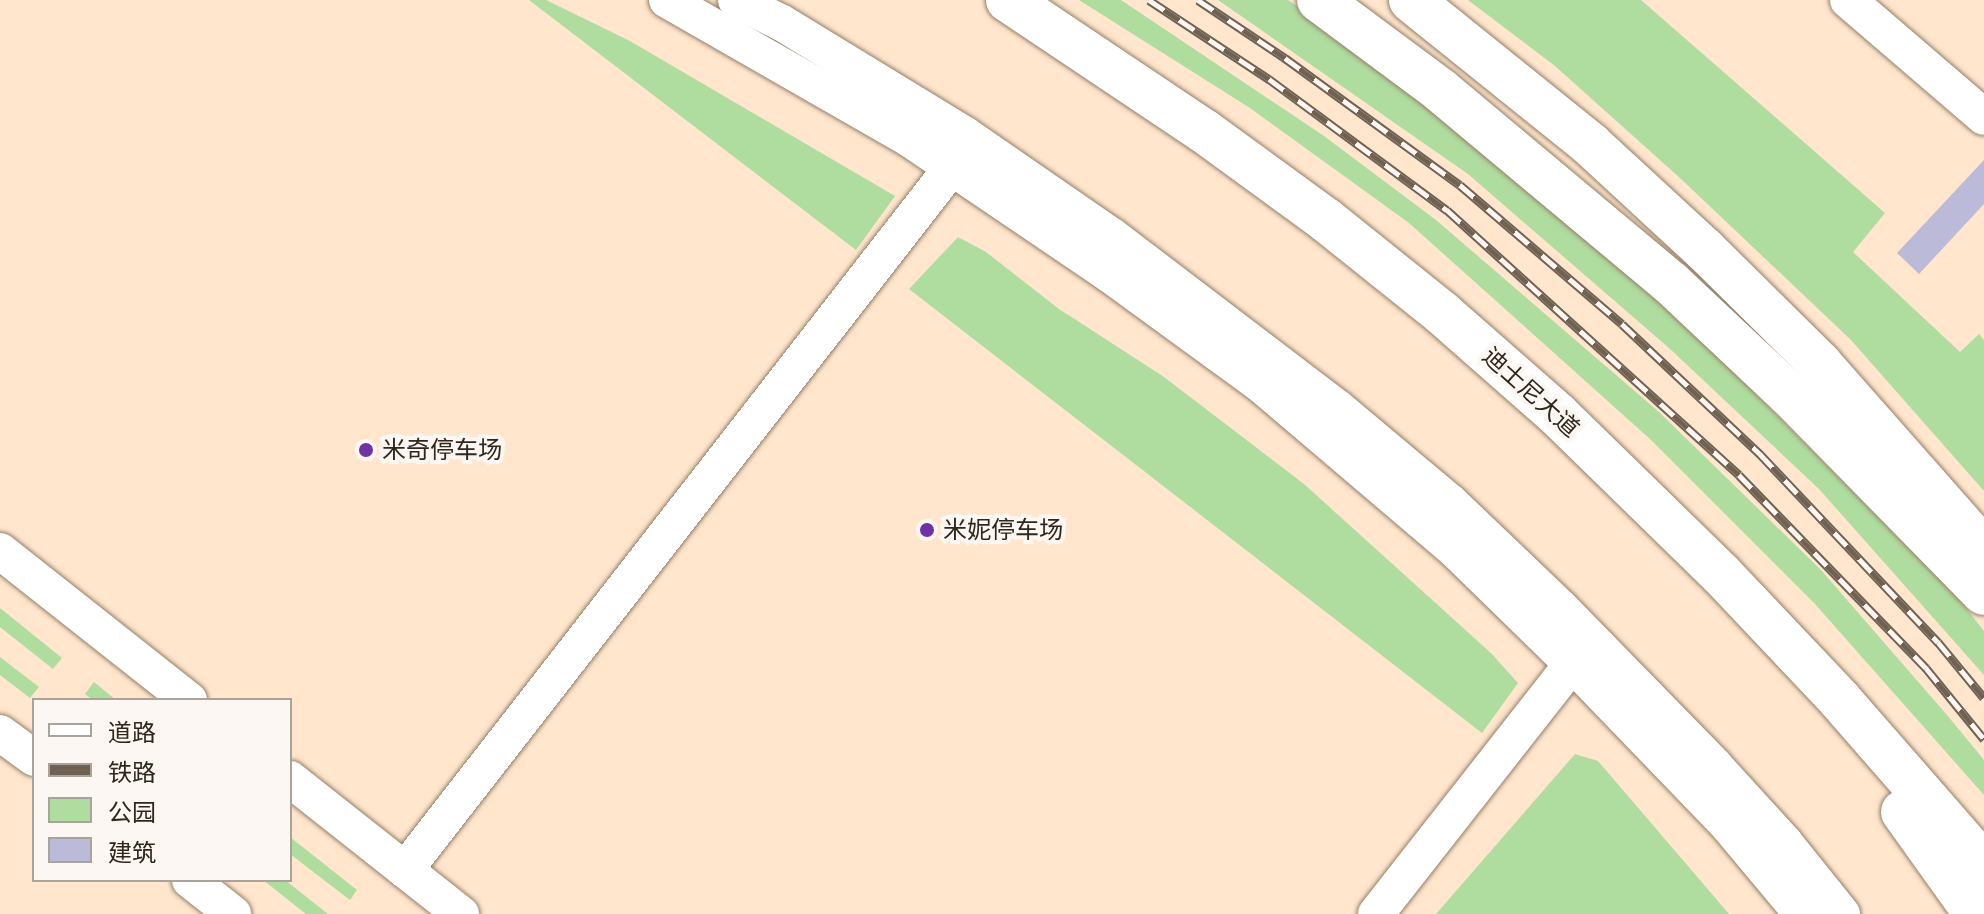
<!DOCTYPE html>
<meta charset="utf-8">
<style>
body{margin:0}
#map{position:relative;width:1984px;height:914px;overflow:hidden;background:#ffe6cd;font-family:"PT Sans","Noto Sans SC",sans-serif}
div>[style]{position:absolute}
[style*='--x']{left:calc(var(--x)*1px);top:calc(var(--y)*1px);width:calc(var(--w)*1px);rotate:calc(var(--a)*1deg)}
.green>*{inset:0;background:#afdc9f}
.building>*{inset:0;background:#bcbad9}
.roads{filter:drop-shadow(0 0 2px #947e67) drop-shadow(0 0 2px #947e67)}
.minor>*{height:36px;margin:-18px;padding:0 18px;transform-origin:18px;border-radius:18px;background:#fff}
.highway>*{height:44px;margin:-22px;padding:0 22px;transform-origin:22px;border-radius:22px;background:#fff}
.rail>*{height:9px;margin-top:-4.5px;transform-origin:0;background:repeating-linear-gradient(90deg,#fcf7f2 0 18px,#706253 0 36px);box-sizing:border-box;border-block:2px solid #706253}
.dots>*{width:22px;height:22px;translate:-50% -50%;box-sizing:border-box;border:4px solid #fcf7f2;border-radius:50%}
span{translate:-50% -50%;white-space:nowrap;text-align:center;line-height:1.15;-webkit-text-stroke:8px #fcf7f2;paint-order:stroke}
.street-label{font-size:24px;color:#2f261c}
.poi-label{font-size:24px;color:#2f261c}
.left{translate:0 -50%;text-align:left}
.legend{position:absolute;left:32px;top:698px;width:260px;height:184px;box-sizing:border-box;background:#fcf7f2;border:2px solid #aaa39c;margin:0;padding:10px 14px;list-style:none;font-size:24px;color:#2f261c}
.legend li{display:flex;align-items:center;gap:16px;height:40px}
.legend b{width:40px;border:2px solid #aaa39c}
</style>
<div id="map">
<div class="green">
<i style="clip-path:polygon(529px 0,546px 0,630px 41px,895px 196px,856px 250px)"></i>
<i style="clip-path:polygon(1079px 0,1121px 0,1324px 136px,1436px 220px,1659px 412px,1821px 570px,1947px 715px,1984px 760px,1984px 795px,1815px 604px,1650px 439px,1409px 223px,1250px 108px)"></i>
<i style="clip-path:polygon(1218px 0,1288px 0,1323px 23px,1536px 190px,1723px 361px,1957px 597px,1984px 631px,1984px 675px,1819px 489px,1669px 348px,1468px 174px)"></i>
<i style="clip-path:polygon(1468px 0,1641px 0,1885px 213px,1853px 252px,1960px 352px,1979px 334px,1984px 340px,1984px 491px,1851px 340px,1680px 178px,1555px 66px)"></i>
<i style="clip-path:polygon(958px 237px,986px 252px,1059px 309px,1164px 377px,1304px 484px,1492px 654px,1518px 683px,1482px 733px,909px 289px)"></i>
<i style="clip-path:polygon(0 608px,62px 658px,53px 669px,0 627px)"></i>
<i style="clip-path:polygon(0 657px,39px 687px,30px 698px,0 675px)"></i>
<i style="clip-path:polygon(94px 682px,116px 700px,93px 700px,85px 694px)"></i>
<i style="clip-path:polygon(1575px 754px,1598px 761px,1729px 914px,1436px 914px)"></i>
<i style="clip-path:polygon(290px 837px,357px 890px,350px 900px,290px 854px)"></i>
<i style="clip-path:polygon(263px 880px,285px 880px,328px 914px,306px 914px)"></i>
</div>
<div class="building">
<i style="clip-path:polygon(1984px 160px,1984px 204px,1919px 274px,1897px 253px)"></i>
</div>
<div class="roads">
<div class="minor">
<i style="--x:667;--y:0;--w:281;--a:29.8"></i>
<i style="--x:911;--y:140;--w:239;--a:34.1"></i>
<i style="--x:1109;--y:274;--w:187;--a:36.1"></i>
<i style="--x:1260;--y:384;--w:256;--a:40.4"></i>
<i style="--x:1455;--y:550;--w:179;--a:44.3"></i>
<i style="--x:1583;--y:675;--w:206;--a:46"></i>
<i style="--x:1726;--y:823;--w:119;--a:50.1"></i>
<i style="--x:736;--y:0;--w:51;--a:26.6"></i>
<i style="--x:782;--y:23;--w:213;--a:31.4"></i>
<i style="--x:964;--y:134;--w:180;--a:34.6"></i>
<i style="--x:1112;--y:236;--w:285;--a:37.3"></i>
<i style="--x:1339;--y:409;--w:145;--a:40"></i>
<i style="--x:1450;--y:502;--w:153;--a:43.7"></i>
<i style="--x:1561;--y:608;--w:221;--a:45.7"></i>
<i style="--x:1715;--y:766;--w:104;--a:47.7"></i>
<i style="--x:1785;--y:843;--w:91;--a:51.2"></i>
<i style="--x:1848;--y:0;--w:179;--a:40.7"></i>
<i style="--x:0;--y:551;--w:241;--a:38.3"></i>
<i style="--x:0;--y:733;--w:42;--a:36.3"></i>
<i style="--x:290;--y:779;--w:218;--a:38.3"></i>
<i style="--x:405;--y:870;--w:891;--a:-52.11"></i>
<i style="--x:190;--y:880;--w:55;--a:38.3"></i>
<i style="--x:1376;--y:914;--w:318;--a:-51.9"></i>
</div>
<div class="highway">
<i style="--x:1008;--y:0;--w:236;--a:33.8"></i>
<i style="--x:1204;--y:131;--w:151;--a:36.1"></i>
<i style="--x:1326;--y:220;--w:149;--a:38.7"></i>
<i style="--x:1442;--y:313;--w:154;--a:41.3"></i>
<i style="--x:1558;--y:415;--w:228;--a:44.3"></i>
<i style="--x:1721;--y:574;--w:173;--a:46.6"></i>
<i style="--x:1840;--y:700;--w:219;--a:48.9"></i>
<i style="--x:1319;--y:0;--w:151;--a:36.6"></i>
<i style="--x:1440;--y:90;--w:301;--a:39.9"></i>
<i style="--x:1671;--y:283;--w:163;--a:43.3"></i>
<i style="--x:1790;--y:395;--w:277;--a:45.6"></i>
<i style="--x:1411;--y:0;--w:230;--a:38.8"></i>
<i style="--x:1590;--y:144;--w:156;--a:42.7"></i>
<i style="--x:1705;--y:250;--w:162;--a:44.7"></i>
<i style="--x:1820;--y:364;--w:248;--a:48.6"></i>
<i style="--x:1903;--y:812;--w:125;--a:54.4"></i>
</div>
</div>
<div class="rail">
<i style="--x:1149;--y:0;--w:144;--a:33.4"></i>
<i style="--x:1269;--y:79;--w:221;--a:36.4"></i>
<i style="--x:1447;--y:210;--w:394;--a:42.2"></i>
<i style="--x:1739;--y:475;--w:269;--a:45.9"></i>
<i style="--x:1926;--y:668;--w:92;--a:50.8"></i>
<i style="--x:1198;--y:0;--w:105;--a:33.7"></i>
<i style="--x:1285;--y:58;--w:216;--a:36"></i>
<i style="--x:1460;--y:185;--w:213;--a:40.6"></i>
<i style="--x:1622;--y:324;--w:190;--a:43.3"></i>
<i style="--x:1760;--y:454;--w:259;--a:46.6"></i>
<i style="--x:1938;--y:642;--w:72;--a:50.6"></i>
</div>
<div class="dots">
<i style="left:366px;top:450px;background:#6f32a7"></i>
<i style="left:927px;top:530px;background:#6f32a7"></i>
</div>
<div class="street-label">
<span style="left:1531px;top:392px;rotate:42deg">迪士尼大道</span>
</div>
<div class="poi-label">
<span class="left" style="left:382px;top:450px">米奇停车场</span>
<span class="left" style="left:943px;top:530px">米妮停车场</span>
</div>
<ul class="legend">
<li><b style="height:10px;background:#fff"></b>道路</li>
<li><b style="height:10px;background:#706253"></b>铁路</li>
<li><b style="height:22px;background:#afdc9f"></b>公园</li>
<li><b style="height:22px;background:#bcbad9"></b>建筑</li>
</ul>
</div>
